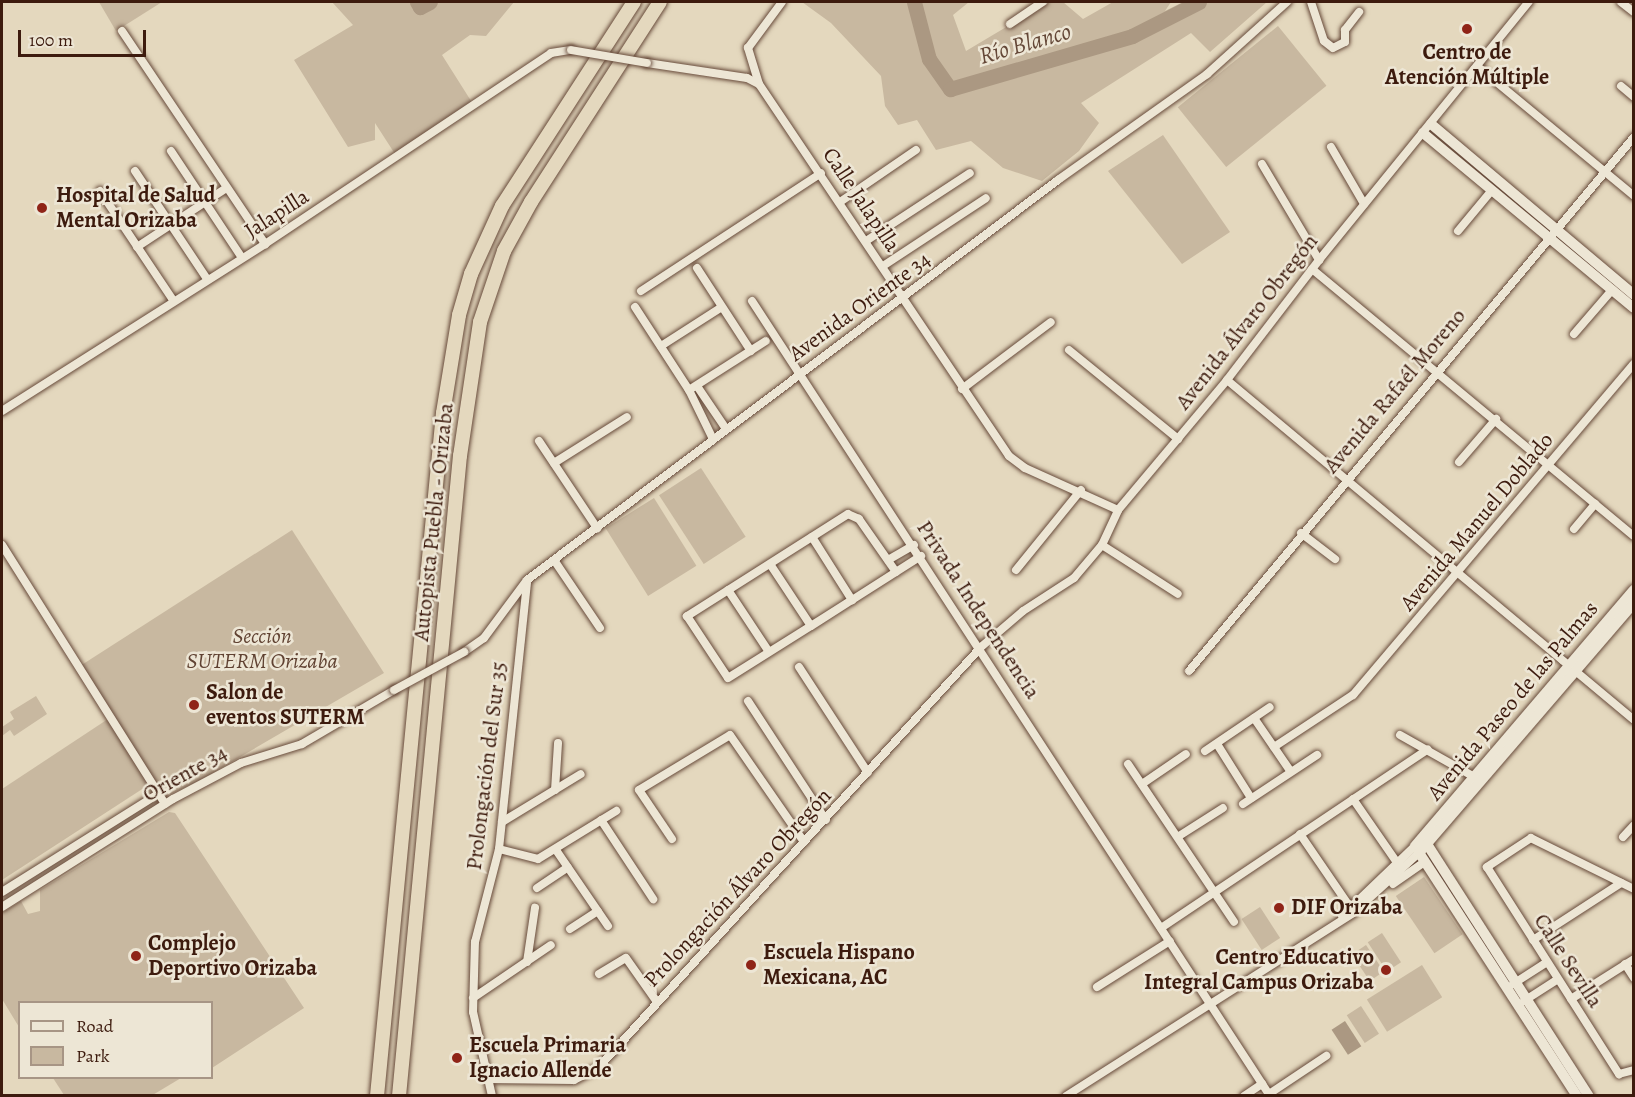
<!DOCTYPE html>
<meta charset="utf-8">
<style>
body{margin:0}
#map{position:relative;width:1635px;height:1097px;overflow:hidden;background:#e4d8be;font-family:Alegreya,serif}
div>[style]{position:absolute}
[style*='--x']{left:calc(var(--x)*1px);top:calc(var(--y)*1px);width:calc(var(--w)*1px);rotate:calc(var(--a)*1deg)}
.green>*{inset:0;background:#c8b8a0;transform-origin:0 0}
.water>*{inset:0;background:#ab9882;transform-origin:0 0}
.river>*{height:15px;margin:-7.5px;padding:0 7.5px;transform-origin:7.5px;border-radius:7.5px;background:#ab9882}
.roads{filter:drop-shadow(0 0 2px #674a3a) drop-shadow(0 0 2px #674a3a)}
.street>*{height:8px;margin:-4px;padding:0 4px;transform-origin:4px;border-radius:4px;background:#ede6d5}
.secondary>*{height:10px;margin:-5px;padding:0 5px;transform-origin:5px;border-radius:5px;background:#ede6d5}
.highway>*{height:14px;margin:-7px;padding:0 7px;transform-origin:7px;border-radius:7px;background:#e4d8be}
.bridges{filter:drop-shadow(0 0 2px #674a3a) drop-shadow(0 0 2px #674a3a)}
.street-bridge>*{height:8px;margin:-4px;padding:0 4px;transform-origin:4px;border-radius:4px;background:#ede6d5}
.dots>*{width:16px;height:16px;translate:-50% -50%;box-sizing:border-box;border:3px solid #ede6d5;border-radius:50%}
span{translate:-50% -50%;white-space:nowrap;text-align:center;line-height:1.15;-webkit-text-stroke:5px #ede6d5;paint-order:stroke}
.poi-label{font-size:22px;color:#3d1b0e;font-weight:700}
.left{translate:0 -50%;text-align:left}
.right{translate:-100% -50%;text-align:right}
.street-label{font-size:22px;color:#3d1b0e}
.park-label{font-size:22px;color:#604232;font-style:italic}
.water-label{font-size:24px;color:#644737;font-style:italic}
.frame{position:absolute;inset:0;border:3px solid #3d1b0e;pointer-events:none}
.legend{position:absolute;left:18px;top:1001px;width:195px;height:78px;box-sizing:border-box;background:#ede6d5;border:2px solid #a79585;margin:0;padding:8px 10px;list-style:none;font-size:18px;color:#3d1b0e}
.legend li{display:flex;align-items:center;gap:12px;height:30px}
.legend b{width:30px;border:2px solid #a79585}
.scale{position:absolute;left:18px;top:30px;width:128px;height:27px;box-sizing:border-box;border:3px solid #3d1b0e;border-top:0;padding-left:8px;font-size:18px;line-height:21px;white-space:nowrap;color:#3d1b0e;-webkit-text-stroke:4px #ede6d5;paint-order:stroke}
</style>
<div id="map">
<div class="green">
<i style="clip-path:polygon(99px 2px,162px 2px,116px 31px)"></i>
<i style="clip-path:polygon(332px 2px,514px 2px,486px 36px,470px 35px,442px 55px,473px 104px,395px 154px,375px 123px,375px 140px,348px 147px,294px 60px,353px 25px)"></i>
<i style="clip-path:polygon(802px 2px,969px 2px,953px 15px,966px 51px,1048px 2px,1063px 2px,1083px 19px,1113px 2px,1171px 2px,1165px 11px,1183px 2px,1267px 2px,1210px 52px,1191px 33px,1081px 103px,1099px 123px,1079px 151px,1042px 181px,1003px 168px,971px 141px,936px 150px,917px 120px,898px 125px,885px 106px,881px 76px,831px 23px)"></i>
<i style="left:1278px;top:26px;width:77px;height:129px;rotate:51deg"></i>
<i style="clip-path:polygon(1163px 135px,1230px 232px,1182px 264px,1108px 171px)"></i>
<i style="left:701px;top:468px;width:82px;height:50px;rotate:57deg"></i>
<i style="left:654px;top:498px;width:80px;height:57px;rotate:58deg"></i>
<i style="clip-path:polygon(292px 530px,384px 673px,204px 778px,165px 797px,80px 666px)"></i>
<i style="clip-path:polygon(36px 696px,47px 714px,14px 736px,10px 730px,2px 736px,2px 727px,14px 719px,10px 712px)"></i>
<i style="clip-path:polygon(108px 719px,150px 784px,2px 880px,2px 789px)"></i>
<i style="clip-path:polygon(169px 812px,175px 813px,304px 1008px,212px 1068px,212px 1002px,20px 1002px,19px 1027px,2px 999px,2px 913px,21px 901px,28px 914px,40px 911px,40px 890px)"></i>
<i style="left:1424px;top:877px;width:69px;height:34px;rotate:56deg"></i>
<i style="left:1260px;top:907px;width:37px;height:22px;rotate:57deg"></i>
<i style="left:1382px;top:933px;width:35px;height:17px;rotate:57deg"></i>
<i style="left:1366px;top:945px;width:32px;height:17px;rotate:56deg"></i>
<i style="left:1422px;top:965px;width:38px;height:65px;rotate:58deg"></i>
<i style="left:1361px;top:1006px;width:33px;height:17px;rotate:57deg"></i>
<i style="clip-path:polygon(53px 1078px,181px 1078px,151px 1096px,64px 1095px)"></i>
</div>
<div class="water">
<i style="left:1345px;top:1021px;width:30px;height:16px;rotate:57deg"></i>
</div>
<div class="river">
<i style="--x:417;--y:2;--w:6;--a:59"></i>
<i style="--x:420;--y:7;--w:11;--a:-27"></i>
<i style="--x:914;--y:2;--w:59;--a:75.3"></i>
<i style="--x:929;--y:59;--w:37;--a:55"></i>
<i style="--x:950;--y:89;--w:190;--a:-16.2"></i>
<i style="--x:1132;--y:36;--w:75;--a:-26.9"></i>
</div>
<div class="roads">
<div class="street">
<i style="--x:1311;--y:2;--w:41;--a:71.6"></i>
<i style="--x:1324;--y:41;--w:11;--a:38"></i>
<i style="--x:1333;--y:48;--w:13;--a:-27"></i>
<i style="--x:1345;--y:42;--w:12;--a:-90"></i>
<i style="--x:1345;--y:30;--w:23;--a:-52"></i>
<i style="--x:1621;--y:2;--w:16;--a:38"></i>
<i style="--x:1010;--y:24;--w:40;--a:-34"></i>
<i style="--x:122;--y:31;--w:257;--a:56.1"></i>
<i style="--x:647;--y:63;--w:101;--a:8.5"></i>
<i style="--x:747;--y:78;--w:13;--a:27"></i>
<i style="--x:759;--y:84;--w:448;--a:56.1"></i>
<i style="--x:1009;--y:456;--w:20;--a:37"></i>
<i style="--x:1025;--y:468;--w:102;--a:24.3"></i>
<i style="--x:1477;--y:66;--w:204;--a:39.6"></i>
<i style="--x:759;--y:84;--w:38;--a:-107"></i>
<i style="--x:748;--y:48;--w:57;--a:-53.5"></i>
<i style="--x:1621;--y:86;--w:17;--a:40"></i>
<i style="--x:1331;--y:147;--w:66;--a:59.9"></i>
<i style="--x:171;--y:151;--w:128;--a:56.4"></i>
<i style="--x:1262;--y:164;--w:112;--a:59.3"></i>
<i style="--x:135;--y:171;--w:130;--a:56.3"></i>
<i style="--x:100;--y:191;--w:131;--a:56.2"></i>
<i style="--x:840;--y:202;--w:92;--a:-34.4"></i>
<i style="--x:1458;--y:231;--w:53;--a:-50.3"></i>
<i style="--x:866;--y:241;--w:124;--a:-33.2"></i>
<i style="--x:137;--y:247;--w:105;--a:-33.4"></i>
<i style="--x:883;--y:266;--w:123;--a:-33.4"></i>
<i style="--x:697;--y:268;--w:99;--a:57"></i>
<i style="--x:1312;--y:269;--w:418;--a:39.7"></i>
<i style="--x:641;--y:291;--w:215;--a:-33.2"></i>
<i style="--x:752;--y:301;--w:949;--a:56.91"></i>
<i style="--x:635;--y:307;--w:99;--a:57"></i>
<i style="--x:689;--y:390;--w:55;--a:63.9"></i>
<i style="--x:1574;--y:334;--w:58;--a:-49.2"></i>
<i style="--x:661;--y:346;--w:72;--a:-32.6"></i>
<i style="--x:1069;--y:350;--w:141;--a:39.2"></i>
<i style="--x:1227;--y:380;--w:530;--a:39.87"></i>
<i style="--x:697;--y:386;--w:52;--a:56"></i>
<i style="--x:962;--y:389;--w:111;--a:-37"></i>
<i style="--x:689;--y:390;--w:91;--a:-32.5"></i>
<i style="--x:2;--y:411;--w:312;--a:-32.4"></i>
<i style="--x:265;--y:244;--w:344;--a:-33.7"></i>
<i style="--x:551;--y:53;--w:20;--a:-9"></i>
<i style="--x:539;--y:441;--w:105;--a:56.3"></i>
<i style="--x:1459;--y:462;--w:57;--a:-49.3"></i>
<i style="--x:554;--y:463;--w:86;--a:-32.2"></i>
<i style="--x:1574;--y:529;--w:33;--a:-50"></i>
<i style="--x:1301;--y:533;--w:43;--a:37.4"></i>
<i style="--x:812;--y:537;--w:75;--a:57.6"></i>
<i style="--x:2;--y:545;--w:306;--a:57.8"></i>
<i style="--x:1102;--y:545;--w:90;--a:32.8"></i>
<i style="--x:554;--y:560;--w:82;--a:55.9"></i>
<i style="--x:888;--y:560;--w:30;--a:-30"></i>
<i style="--x:770;--y:564;--w:74;--a:56.5"></i>
<i style="--x:1016;--y:570;--w:103;--a:-50.9"></i>
<i style="--x:896;--y:572;--w:65;--a:-124.9"></i>
<i style="--x:859;--y:519;--w:12;--a:-156"></i>
<i style="--x:848;--y:514;--w:191;--a:147.6"></i>
<i style="--x:687;--y:616;--w:74;--a:56.5"></i>
<i style="--x:728;--y:678;--w:98;--a:-32.1"></i>
<i style="--x:811;--y:626;--w:49;--a:-32.4"></i>
<i style="--x:852;--y:600;--w:82;--a:-32.5"></i>
<i style="--x:728;--y:590;--w:74;--a:56.5"></i>
<i style="--x:464;--y:652;--w:24;--a:-35"></i>
<i style="--x:484;--y:638;--w:72;--a:-53.4"></i>
<i style="--x:527;--y:580;--w:665;--a:-36.99"></i>
<i style="--x:1058;--y:180;--w:183;--a:-35.4"></i>
<i style="--x:1207;--y:74;--w:108;--a:-42"></i>
<i style="--x:799;--y:667;--w:126;--a:56.9"></i>
<i style="--x:1189;--y:671;--w:695;--a:-50.19"></i>
<i style="--x:748;--y:701;--w:142;--a:56.8"></i>
<i style="--x:1254;--y:718;--w:65;--a:55.6"></i>
<i style="--x:1400;--y:735;--w:90;--a:29.4"></i>
<i style="--x:1217;--y:744;--w:64;--a:57.8"></i>
<i style="--x:1274;--y:747;--w:95;--a:-33.4"></i>
<i style="--x:1353;--y:695;--w:434;--a:-49.7"></i>
<i style="--x:1205;--y:751;--w:78;--a:-34.1"></i>
<i style="--x:1128;--y:764;--w:190;--a:56.1"></i>
<i style="--x:1142;--y:784;--w:53;--a:-34.3"></i>
<i style="--x:555;--y:790;--w:47;--a:-86.3"></i>
<i style="--x:1353;--y:799;--w:79;--a:55.3"></i>
<i style="--x:1243;--y:804;--w:89;--a:-33.5"></i>
<i style="--x:601;--y:820;--w:95;--a:56.6"></i>
<i style="--x:502;--y:822;--w:92;--a:-31.3"></i>
<i style="--x:1300;--y:834;--w:92;--a:55.6"></i>
<i style="--x:1179;--y:836;--w:52;--a:-32.5"></i>
<i style="--x:1623;--y:837;--w:16;--a:-47"></i>
<i style="--x:672;--y:839;--w:59;--a:-124"></i>
<i style="--x:639;--y:790;--w:106;--a:-31.1"></i>
<i style="--x:730;--y:735;--w:130;--a:55.3"></i>
<i style="--x:499;--y:849;--w:40;--a:14.4"></i>
<i style="--x:538;--y:859;--w:92;--a:-31.6"></i>
<i style="--x:556;--y:850;--w:92;--a:55.6"></i>
<i style="--x:1393;--y:884;--w:39;--a:-35"></i>
<i style="--x:537;--y:888;--w:37;--a:-34"></i>
<i style="--x:1634;--y:889;--w:115;--a:-153.7"></i>
<i style="--x:1531;--y:838;--w:53;--a:146.6"></i>
<i style="--x:1487;--y:867;--w:246;--a:57.5"></i>
<i style="--x:1619;--y:1074;--w:16;--a:-15"></i>
<i style="--x:2;--y:892;--w:184;--a:-32.1"></i>
<i style="--x:2;--y:907;--w:202;--a:-32.3"></i>
<i style="--x:173;--y:799;--w:77;--a:-27.9"></i>
<i style="--x:241;--y:763;--w:64;--a:-17.3"></i>
<i style="--x:302;--y:744;--w:107;--a:-30.4"></i>
<i style="--x:1161;--y:928;--w:321;--a:-33.8"></i>
<i style="--x:570;--y:929;--w:33;--a:-33"></i>
<i style="--x:1533;--y:940;--w:105;--a:-32.9"></i>
<i style="--x:527;--y:962;--w:55;--a:-81.6"></i>
<i style="--x:1625;--y:964;--w:17;--a:57"></i>
<i style="--x:599;--y:974;--w:31;--a:-31"></i>
<i style="--x:626;--y:958;--w:54;--a:54.8"></i>
<i style="--x:1513;--y:984;--w:40;--a:-32.9"></i>
<i style="--x:1097;--y:987;--w:86;--a:-32.2"></i>
<i style="--x:473;--y:998;--w:94;--a:-34.2"></i>
<i style="--x:1571;--y:999;--w:75;--a:-32.4"></i>
<i style="--x:1524;--y:1001;--w:40;--a:-32.9"></i>
<i style="--x:487;--y:1079;--w:87;--a:0.7"></i>
<i style="--x:574;--y:1080;--w:28;--a:-27"></i>
<i style="--x:599;--y:1067;--w:568;--a:-47.71"></i>
<i style="--x:981;--y:647;--w:55;--a:-40.6"></i>
<i style="--x:1023;--y:611;--w:61;--a:-32.9"></i>
<i style="--x:1074;--y:578;--w:43;--a:-49.7"></i>
<i style="--x:1102;--y:545;--w:38;--a:-65"></i>
<i style="--x:1118;--y:510;--w:170;--a:-50"></i>
<i style="--x:1227;--y:380;--w:151;--a:-52.5"></i>
<i style="--x:1319;--y:260;--w:333;--a:-50.9"></i>
<i style="--x:1269;--y:1094;--w:69;--a:-33.7"></i>
<i style="--x:492;--y:1096;--w:86;--a:-102.7"></i>
<i style="--x:473;--y:1012;--w:70;--a:-88.4"></i>
<i style="--x:475;--y:942;--w:96;--a:-75.5"></i>
<i style="--x:499;--y:849;--w:268;--a:-84"></i>
<i style="--x:1066;--y:1096;--w:340;--a:-32.5"></i>
<i style="--x:1353;--y:913;--w:89;--a:-42.3"></i>
<i style="--x:1419;--y:853;--w:8;--a:-120"></i>
<i style="--x:1415;--y:846;--w:101;--a:136.2"></i>
<i style="--x:1244;--y:1096;--w:22;--a:-34"></i>
</div>
<div class="secondary">
<i style="--x:1431;--y:124;--w:265;--a:40.1"></i>
<i style="--x:1423;--y:133;--w:274;--a:39.7"></i>
<i style="--x:1425;--y:841;--w:303;--a:57.3"></i>
<i style="--x:1415;--y:846;--w:337;--a:-49.5"></i>
<i style="--x:1577;--y:1096;--w:290;--a:-123"></i>
<i style="--x:1419;--y:853;--w:330;--a:-49.3"></i>
</div>
<div class="highway">
<i style="--x:377;--y:1096;--w:686;--a:-84.48"></i>
<i style="--x:443;--y:413;--w:99;--a:-80.7"></i>
<i style="--x:459;--y:315;--w:43;--a:-73.7"></i>
<i style="--x:471;--y:274;--w:75;--a:-65.5"></i>
<i style="--x:502;--y:206;--w:243;--a:-57.1"></i>
<i style="--x:399;--y:1096;--w:643;--a:-84.56"></i>
<i style="--x:460;--y:456;--w:135;--a:-81.5"></i>
<i style="--x:480;--y:322;--w:75;--a:-71.3"></i>
<i style="--x:504;--y:251;--w:56;--a:-61.1"></i>
<i style="--x:531;--y:202;--w:238;--a:-57.2"></i>
</div>
</div>
<div class="bridges">
<div class="street-bridge">
<i style="--x:571;--y:50;--w:77;--a:9.7"></i>
<i style="--x:394;--y:690;--w:80;--a:-28.5"></i>
</div>
</div>
<div class="dots">
<i style="left:1467px;top:29px;background:#8f2418"></i>
<i style="left:42px;top:208px;background:#8f2418"></i>
<i style="left:194px;top:705px;background:#8f2418"></i>
<i style="left:1279px;top:908px;background:#8f2418"></i>
<i style="left:136px;top:956px;background:#8f2418"></i>
<i style="left:751px;top:965px;background:#8f2418"></i>
<i style="left:1386px;top:970px;background:#8f2418"></i>
<i style="left:457px;top:1058px;background:#8f2418"></i>
</div>
<div class="poi-label">
<span style="left:1467px;top:65px">Centro de<br>Atención Múltiple</span>
<span class="left" style="left:56px;top:208px">Hospital de Salud<br>Mental Orizaba</span>
<span class="left" style="left:206px;top:705px">Salon de<br>eventos SUTERM</span>
<span class="left" style="left:1291px;top:908px">DIF Orizaba</span>
<span class="left" style="left:148px;top:956px">Complejo<br>Deportivo Orizaba</span>
<span class="left" style="left:763px;top:965px">Escuela Hispano<br>Mexicana, AC</span>
<span class="right" style="left:1374px;top:970px">Centro Educativo<br>Integral Campus Orizaba</span>
<span class="left" style="left:469px;top:1058px">Escuela Primaria<br>Ignacio Allende</span>
</div>
<div class="street-label">
<span style="left:861px;top:200px;rotate:56deg">Calle Jalapilla</span>
<span style="left:277px;top:214px;rotate:-33deg">Jalapilla</span>
<span style="left:860px;top:307px;rotate:-36deg">Avenida Oriente 34</span>
<span style="left:1247px;top:322px;rotate:-52deg">Avenida Álvaro Obregón</span>
<span style="left:1395px;top:391px;rotate:-50deg">Avenida Rafaél Moreno</span>
<span style="left:434px;top:522px;rotate:-84deg">Autopista Puebla - Orizaba</span>
<span style="left:1477px;top:522px;rotate:-50deg">Avenida Manuel Doblado</span>
<span style="left:978px;top:610px;rotate:57deg">Privada Independencia</span>
<span style="left:1513px;top:701px;rotate:-50deg">Avenida Paseo de las Palmas</span>
<span style="left:487px;top:766px;rotate:-83deg">Prolongación del Sur 35</span>
<span style="left:185px;top:774px;rotate:-29deg">Oriente 34</span>
<span style="left:738px;top:888px;rotate:-47deg">Prolongación Álvaro Obregón</span>
<span style="left:1568px;top:961px;rotate:57deg">Calle Sevilla</span>
</div>
<div class="park-label">
<span style="left:262px;top:649px">Sección<br>SUTERM Orizaba</span>
</div>
<div class="water-label">
<span style="left:1025px;top:44px;rotate:-16deg">Río Blanco</span>
</div>
<div class="frame"></div>
<ul class="legend">
<li><b style="height:8px;background:#ede6d5"></b>Road</li>
<li><b style="height:16px;background:#c8b8a0"></b>Park</li>
</ul>
<div class="scale">100 m</div>
</div>
